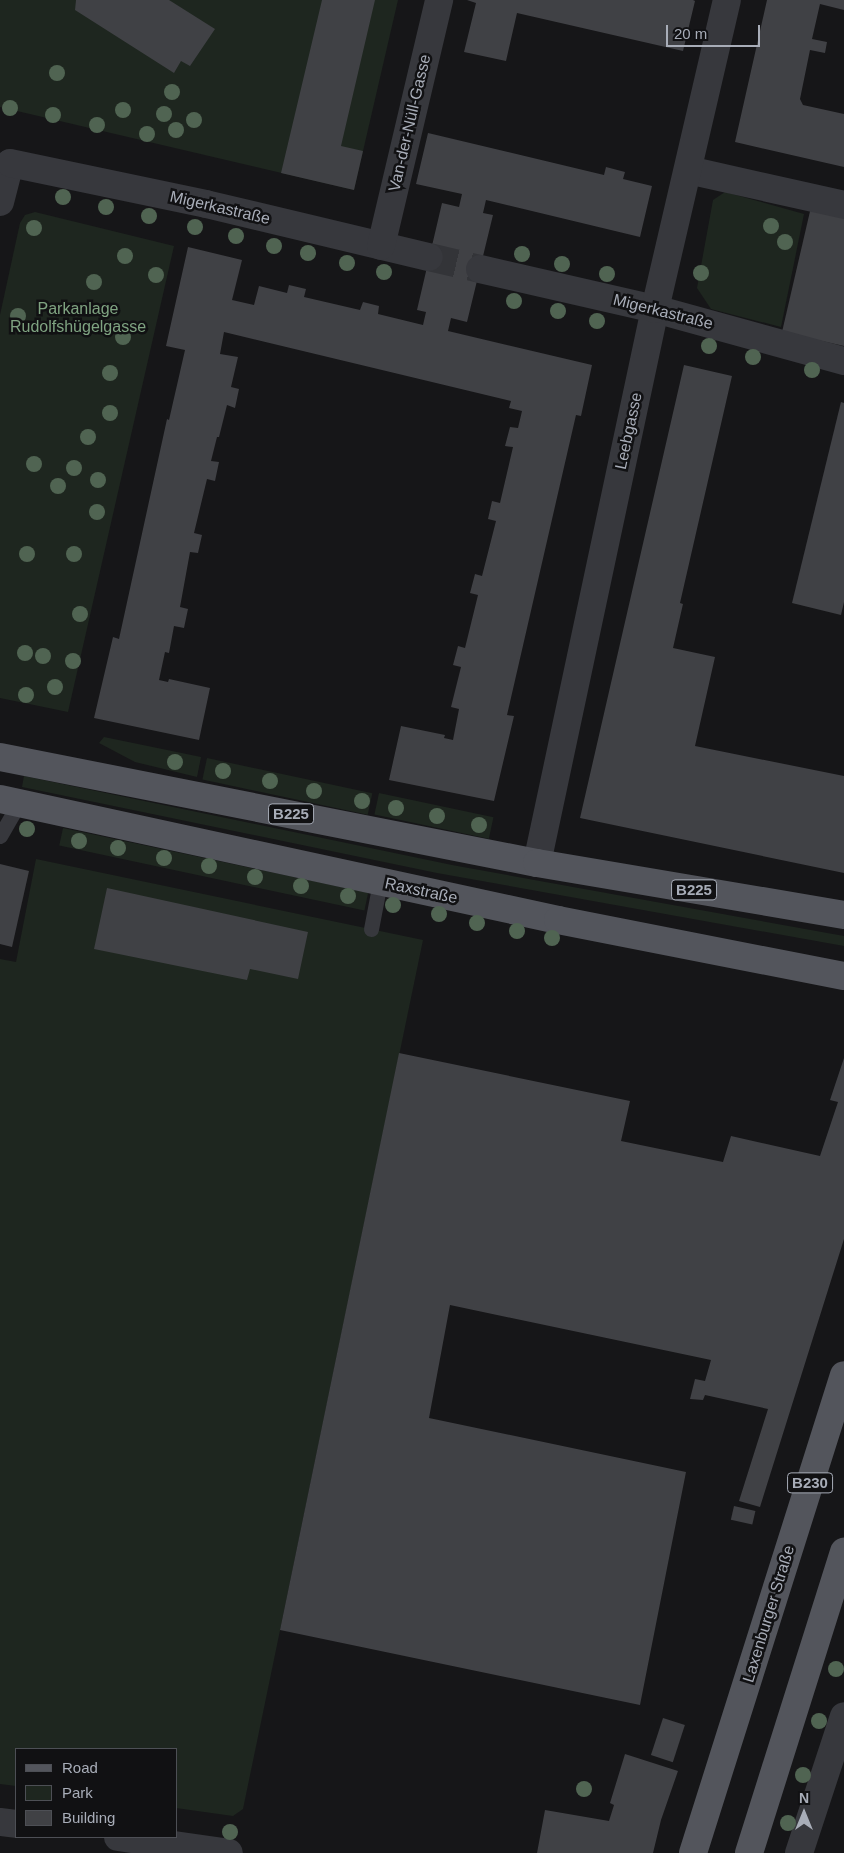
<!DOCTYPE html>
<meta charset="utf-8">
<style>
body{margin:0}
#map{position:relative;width:844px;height:1853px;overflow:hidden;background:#161618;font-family:Arial,sans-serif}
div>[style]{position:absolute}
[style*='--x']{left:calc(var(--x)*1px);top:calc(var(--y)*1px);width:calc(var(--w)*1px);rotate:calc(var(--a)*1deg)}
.green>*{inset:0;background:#1e261f;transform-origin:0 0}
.building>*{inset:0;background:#404145;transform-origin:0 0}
.minor-tunnel>*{height:28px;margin-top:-14px;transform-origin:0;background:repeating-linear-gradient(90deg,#333438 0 28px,transparent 0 42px)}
.service>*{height:15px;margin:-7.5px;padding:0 7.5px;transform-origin:7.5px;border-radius:7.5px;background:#37383d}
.minor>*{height:28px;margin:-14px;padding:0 14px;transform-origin:14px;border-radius:14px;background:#37383d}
.primary>*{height:28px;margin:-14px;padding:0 14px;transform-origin:14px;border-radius:14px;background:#53555c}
.trees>*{width:16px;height:16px;margin:-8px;border-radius:50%;background:#506452}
span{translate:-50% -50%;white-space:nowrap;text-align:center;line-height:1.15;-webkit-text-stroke:5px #111113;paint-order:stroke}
.shield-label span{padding:1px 4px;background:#111113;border:1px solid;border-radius:4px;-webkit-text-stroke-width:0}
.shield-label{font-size:15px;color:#a8adb8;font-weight:700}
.street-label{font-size:16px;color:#a8adb8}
.park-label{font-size:16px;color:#7fa381}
.legend{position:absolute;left:15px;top:1748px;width:162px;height:90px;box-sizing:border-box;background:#111113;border:1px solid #4d4f55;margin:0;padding:6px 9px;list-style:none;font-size:15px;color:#a8adb8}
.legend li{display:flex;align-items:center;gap:10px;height:25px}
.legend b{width:25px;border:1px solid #4d4f55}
.north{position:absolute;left:779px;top:1788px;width:50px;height:50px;-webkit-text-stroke:4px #111113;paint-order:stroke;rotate:0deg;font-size:14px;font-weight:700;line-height:20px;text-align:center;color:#a8adb8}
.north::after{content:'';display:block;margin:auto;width:18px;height:22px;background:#a8adb8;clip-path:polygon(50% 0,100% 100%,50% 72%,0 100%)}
.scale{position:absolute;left:666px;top:25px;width:94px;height:22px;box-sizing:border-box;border:2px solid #a8adb8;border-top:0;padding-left:6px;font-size:15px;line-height:18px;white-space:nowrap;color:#a8adb8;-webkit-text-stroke:4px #111113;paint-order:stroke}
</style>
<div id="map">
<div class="green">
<i style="clip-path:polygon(0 0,398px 0,354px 190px,0 107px)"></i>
<i style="clip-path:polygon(725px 192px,804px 214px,781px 327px,711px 309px,697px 288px,713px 200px)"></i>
<i style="clip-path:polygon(35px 212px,174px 246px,68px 712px,0 698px,0 315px,20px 223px,25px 215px)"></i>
<i style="clip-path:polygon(104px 737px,201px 757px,197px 777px,135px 762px,99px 743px)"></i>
<i style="left:207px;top:758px;width:169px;height:22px;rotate:12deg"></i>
<i style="clip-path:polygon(24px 776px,452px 865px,844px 936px,844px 946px,437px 873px,22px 787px)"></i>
<i style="left:379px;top:793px;width:117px;height:22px;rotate:12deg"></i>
<i style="left:63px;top:828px;width:312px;height:18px;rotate:12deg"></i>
<i style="clip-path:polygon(36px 859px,423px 940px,243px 1809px,233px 1816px,176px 1808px,176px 1749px,16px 1749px,16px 1786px,0 1784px,0 959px,16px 962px)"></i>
</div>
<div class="building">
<i style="clip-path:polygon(76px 0,169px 0,215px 29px,190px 66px,181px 61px,174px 73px,75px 10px)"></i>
<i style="clip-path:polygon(322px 0,375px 0,341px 146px,363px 151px,354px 190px,281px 173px)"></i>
<i style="clip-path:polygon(467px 0,693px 0,695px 1px,683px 51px,517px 13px,506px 61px,464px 52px,476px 3px)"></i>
<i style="clip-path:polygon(767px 0,844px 0,844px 10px,820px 4px,812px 39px,827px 42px,825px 53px,810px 50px,800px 99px,803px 105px,844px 114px,844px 167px,735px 142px)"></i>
<i style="clip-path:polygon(428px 133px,604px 175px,606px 167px,625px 172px,623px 179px,652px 186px,640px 237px,486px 200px,483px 213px,493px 215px,467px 322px,451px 318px,448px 331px,592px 365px,581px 416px,576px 415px,507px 715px,514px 716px,494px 801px,389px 780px,401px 726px,445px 735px,444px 738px,453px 740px,459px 709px,451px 707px,461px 667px,453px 665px,458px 646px,465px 648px,478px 595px,470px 593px,475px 574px,482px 576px,496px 521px,488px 519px,492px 501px,500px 503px,513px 447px,505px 446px,510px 427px,518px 428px,522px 411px,509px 408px,511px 401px,224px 332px,220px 354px,238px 357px,231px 387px,239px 389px,235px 408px,227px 405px,219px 437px,217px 437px,211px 461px,219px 462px,215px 481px,207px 479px,194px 533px,202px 535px,198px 553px,190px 552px,180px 607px,188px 609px,184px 628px,174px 626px,169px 653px,165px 652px,159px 680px,168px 682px,169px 679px,210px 688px,199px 740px,94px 718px,113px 637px,119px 639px,167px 419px,169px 420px,185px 350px,166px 346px,188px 247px,242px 260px,232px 300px,254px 305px,259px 286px,287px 293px,289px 285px,306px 289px,304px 297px,360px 310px,363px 302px,379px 306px,378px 314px,423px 325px,426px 312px,417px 310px,442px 203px,459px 207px,462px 194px,416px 184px)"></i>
<i style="clip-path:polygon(811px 207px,844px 214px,844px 346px,782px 332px)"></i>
<i style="clip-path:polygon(684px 365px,732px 376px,680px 603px,683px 604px,673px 648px,715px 657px,695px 746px,844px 776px,844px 873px,580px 818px)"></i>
<i style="clip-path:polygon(841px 402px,844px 403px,844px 602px,841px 615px,792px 603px)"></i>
<i style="clip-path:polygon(0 864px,29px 871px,12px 947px,0 944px)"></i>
<i style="clip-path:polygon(107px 888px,308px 932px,298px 979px,250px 969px,247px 980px,94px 949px)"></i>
<i style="clip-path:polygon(399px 1053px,630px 1101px,621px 1141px,723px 1162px,731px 1136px,820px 1156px,838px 1102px,830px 1100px,844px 1058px,844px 1239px,760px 1507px,739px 1501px,768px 1409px,705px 1395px,703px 1400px,690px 1399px,695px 1379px,705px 1381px,711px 1360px,450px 1305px,429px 1418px,686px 1472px,640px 1705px,280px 1630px)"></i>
<i style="left:734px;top:1506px;width:22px;height:14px;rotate:13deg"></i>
<i style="left:663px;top:1718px;width:23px;height:39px;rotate:18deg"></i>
<i style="clip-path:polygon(625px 1754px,678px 1771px,661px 1820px,653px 1853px,537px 1853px,545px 1810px,609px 1821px,614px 1805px,610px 1803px)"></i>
</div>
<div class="minor-tunnel">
<i style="--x:429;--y:257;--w:52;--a:13.2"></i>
</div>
<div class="service">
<i style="--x:0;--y:836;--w:38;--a:-60"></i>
<i style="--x:371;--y:929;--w:48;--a:-79.2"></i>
</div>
<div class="minor">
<i style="--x:688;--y:170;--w:160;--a:12.6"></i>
<i style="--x:0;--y:202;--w:40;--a:-75.6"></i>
<i style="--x:10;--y:163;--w:200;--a:11.8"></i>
<i style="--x:206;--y:204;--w:229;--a:13.4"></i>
<i style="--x:381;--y:246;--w:253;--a:-76.7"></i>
<i style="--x:480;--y:269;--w:180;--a:12.9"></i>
<i style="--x:655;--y:309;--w:196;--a:15.4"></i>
<i style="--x:537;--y:863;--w:566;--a:-77.98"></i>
<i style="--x:655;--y:309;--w:317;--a:-76.9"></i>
<i style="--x:0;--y:1822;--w:16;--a:7"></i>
<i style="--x:118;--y:1837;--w:112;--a:8.2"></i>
<i style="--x:799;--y:1853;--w:144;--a:-71.8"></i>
</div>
<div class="primary">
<i style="--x:0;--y:757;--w:547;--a:11.17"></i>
<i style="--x:537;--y:863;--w:311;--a:9.6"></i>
<i style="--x:0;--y:799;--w:571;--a:12.23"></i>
<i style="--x:558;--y:920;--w:291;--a:11.1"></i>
<i style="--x:693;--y:1853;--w:501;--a:-72.47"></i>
<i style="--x:749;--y:1853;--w:316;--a:-72.5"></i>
</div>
<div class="trees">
<i style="left:57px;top:73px"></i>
<i style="left:172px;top:92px"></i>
<i style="left:10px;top:108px"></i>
<i style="left:123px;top:110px"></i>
<i style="left:164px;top:114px"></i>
<i style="left:53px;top:115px"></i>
<i style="left:194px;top:120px"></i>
<i style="left:97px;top:125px"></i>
<i style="left:176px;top:130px"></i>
<i style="left:147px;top:134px"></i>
<i style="left:63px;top:197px"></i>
<i style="left:106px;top:207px"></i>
<i style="left:149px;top:216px"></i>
<i style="left:771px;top:226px"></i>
<i style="left:195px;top:227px"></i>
<i style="left:34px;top:228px"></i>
<i style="left:236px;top:236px"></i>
<i style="left:785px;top:242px"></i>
<i style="left:274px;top:246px"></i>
<i style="left:308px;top:253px"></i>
<i style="left:522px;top:254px"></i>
<i style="left:125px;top:256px"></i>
<i style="left:347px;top:263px"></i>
<i style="left:562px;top:264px"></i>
<i style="left:384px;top:272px"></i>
<i style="left:701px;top:273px"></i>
<i style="left:607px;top:274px"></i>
<i style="left:156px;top:275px"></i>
<i style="left:94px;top:282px"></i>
<i style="left:514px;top:301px"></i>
<i style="left:558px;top:311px"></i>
<i style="left:18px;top:316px"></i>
<i style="left:597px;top:321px"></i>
<i style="left:123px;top:337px"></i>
<i style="left:709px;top:346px"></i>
<i style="left:753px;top:357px"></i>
<i style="left:812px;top:370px"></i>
<i style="left:110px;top:373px"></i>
<i style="left:110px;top:413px"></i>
<i style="left:88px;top:437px"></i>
<i style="left:34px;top:464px"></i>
<i style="left:74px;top:468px"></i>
<i style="left:98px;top:480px"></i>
<i style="left:58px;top:486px"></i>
<i style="left:97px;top:512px"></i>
<i style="left:27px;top:554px"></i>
<i style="left:74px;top:554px"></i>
<i style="left:80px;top:614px"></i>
<i style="left:25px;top:653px"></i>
<i style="left:43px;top:656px"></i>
<i style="left:73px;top:661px"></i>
<i style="left:55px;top:687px"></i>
<i style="left:26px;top:695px"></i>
<i style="left:175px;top:762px"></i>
<i style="left:223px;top:771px"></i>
<i style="left:270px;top:781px"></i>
<i style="left:314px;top:791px"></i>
<i style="left:362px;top:801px"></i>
<i style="left:396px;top:808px"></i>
<i style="left:437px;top:816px"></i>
<i style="left:479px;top:825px"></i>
<i style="left:27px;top:829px"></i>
<i style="left:79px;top:841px"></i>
<i style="left:118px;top:848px"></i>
<i style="left:164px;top:858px"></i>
<i style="left:209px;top:866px"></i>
<i style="left:255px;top:877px"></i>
<i style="left:301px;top:886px"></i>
<i style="left:348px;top:896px"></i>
<i style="left:393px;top:905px"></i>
<i style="left:439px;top:914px"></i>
<i style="left:477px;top:923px"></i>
<i style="left:517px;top:931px"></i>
<i style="left:552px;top:938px"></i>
<i style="left:836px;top:1669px"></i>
<i style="left:819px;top:1721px"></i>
<i style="left:803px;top:1775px"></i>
<i style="left:584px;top:1789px"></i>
<i style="left:788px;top:1823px"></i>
<i style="left:230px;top:1832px"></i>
</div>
<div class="shield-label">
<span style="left:291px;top:814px">B225</span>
<span style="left:694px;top:890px">B225</span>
<span style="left:810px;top:1483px">B230</span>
</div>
<div class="street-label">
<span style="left:410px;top:123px;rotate:-77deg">Van-der-Nüll-Gasse</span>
<span style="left:220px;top:208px;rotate:13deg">Migerkastraße</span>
<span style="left:663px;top:312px;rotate:14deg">Migerkastraße</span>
<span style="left:629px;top:431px;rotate:-78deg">Leebgasse</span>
<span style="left:421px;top:891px;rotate:12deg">Raxstraße</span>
<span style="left:769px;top:1614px;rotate:-73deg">Laxenburger Straße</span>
</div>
<div class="park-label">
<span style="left:78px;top:318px">Parkanlage<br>Rudolfshügelgasse</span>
</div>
<ul class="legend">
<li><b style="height:6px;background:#53555c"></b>Road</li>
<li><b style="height:14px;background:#1e261f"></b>Park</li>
<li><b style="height:14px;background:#404145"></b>Building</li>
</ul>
<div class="north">N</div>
<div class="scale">20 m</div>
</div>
